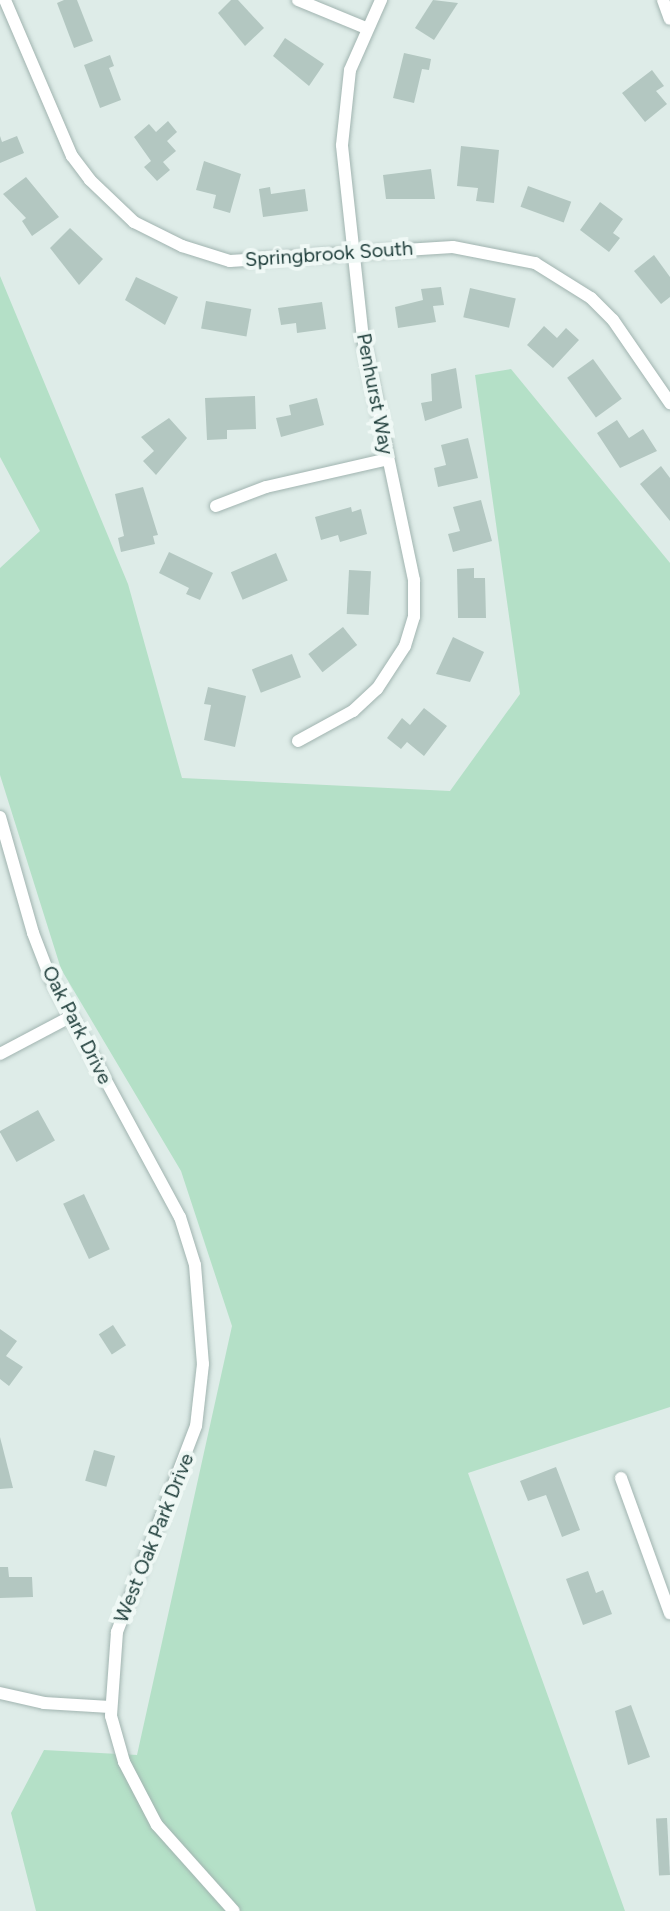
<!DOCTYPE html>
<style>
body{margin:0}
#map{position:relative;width:670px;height:1911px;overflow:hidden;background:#deece8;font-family:Figtree,sans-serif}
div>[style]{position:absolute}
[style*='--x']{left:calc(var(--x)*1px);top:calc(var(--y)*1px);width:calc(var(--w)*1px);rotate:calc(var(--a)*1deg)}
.green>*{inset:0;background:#b4e0c7}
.building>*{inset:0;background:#b3c7c1;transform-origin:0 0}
.roads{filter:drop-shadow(0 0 2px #a1b4b0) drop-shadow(0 0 2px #a1b4b0)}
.minor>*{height:12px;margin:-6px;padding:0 6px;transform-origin:6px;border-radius:6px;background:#fff}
span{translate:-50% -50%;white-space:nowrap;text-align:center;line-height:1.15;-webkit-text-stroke:8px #eff8f5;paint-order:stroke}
.street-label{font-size:20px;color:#1e3d3a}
</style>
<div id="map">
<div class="green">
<i style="clip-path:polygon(0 276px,128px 584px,182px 778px,450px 791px,520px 694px,475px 375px,511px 369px,670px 563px,670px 1407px,468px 1473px,625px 1911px,36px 1911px,11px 1813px,44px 1750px,137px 1755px,232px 1326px,181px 1171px,61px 969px,0 775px,0 568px,40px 531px,0 457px)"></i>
</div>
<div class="building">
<i style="clip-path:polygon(64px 0,77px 0,93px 41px,74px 48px,57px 3px)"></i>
<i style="clip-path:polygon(231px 0,238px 0,264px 28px,245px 46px,218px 13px)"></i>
<i style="clip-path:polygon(433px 0,458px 3px,434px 40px,415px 28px)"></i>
<i style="clip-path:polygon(285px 38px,324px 64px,309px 86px,273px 56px)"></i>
<i style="clip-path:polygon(404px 53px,431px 59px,429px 70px,422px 69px,414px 103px,393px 98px)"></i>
<i style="clip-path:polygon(110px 55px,114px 66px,109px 68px,121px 100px,100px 108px,84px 65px)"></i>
<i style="clip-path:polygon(652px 70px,664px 86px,656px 91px,667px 104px,645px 122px,622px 93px)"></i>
<i style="clip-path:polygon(168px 121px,177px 132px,167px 141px,176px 151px,163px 162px,170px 170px,157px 181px,144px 167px,151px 161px,134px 137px,149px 124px,156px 132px)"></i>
<i style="clip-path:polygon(0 136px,2px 142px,17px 136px,24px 153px,0 163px)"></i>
<i style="clip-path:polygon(461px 146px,499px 150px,494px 203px,476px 201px,478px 188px,457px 186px)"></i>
<i style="clip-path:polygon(204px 161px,241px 174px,230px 213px,213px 208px,216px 195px,196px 190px)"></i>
<i style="clip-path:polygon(431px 169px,435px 199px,386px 199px,383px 175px)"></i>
<i style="clip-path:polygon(26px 177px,59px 217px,32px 236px,22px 221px,26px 218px,3px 194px)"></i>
<i style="left:528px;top:186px;width:46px;height:22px;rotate:20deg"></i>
<i style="clip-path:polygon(270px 187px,271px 194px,305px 189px,308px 211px,263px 217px,259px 189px)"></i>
<i style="clip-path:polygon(600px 202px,623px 219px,613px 233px,620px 238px,609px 252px,580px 230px)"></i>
<i style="clip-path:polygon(70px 228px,103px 259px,79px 285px,50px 248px)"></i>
<i style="clip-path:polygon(654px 255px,670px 277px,670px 297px,661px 304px,634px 271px)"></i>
<i style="clip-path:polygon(136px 277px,178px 297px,165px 325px,125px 300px)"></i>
<i style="clip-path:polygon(441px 287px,444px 305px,433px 306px,436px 322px,398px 328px,395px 307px,423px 300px,421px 289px)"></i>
<i style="left:470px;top:288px;width:47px;height:30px;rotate:13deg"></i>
<i style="left:206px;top:301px;width:46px;height:28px;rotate:10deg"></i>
<i style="clip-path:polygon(322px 302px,326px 329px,297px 333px,296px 323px,281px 325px,278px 308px)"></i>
<i style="clip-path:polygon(544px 326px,557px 338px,566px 328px,579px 340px,553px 368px,527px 345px)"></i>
<i style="left:593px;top:359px;width:49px;height:32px;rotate:54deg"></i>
<i style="clip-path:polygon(456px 368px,462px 408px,425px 421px,421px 403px,432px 401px,431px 374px)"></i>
<i style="clip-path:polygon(255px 396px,256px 429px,227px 430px,227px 439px,207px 440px,205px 398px)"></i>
<i style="clip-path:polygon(317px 398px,324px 425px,281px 437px,276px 418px,291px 415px,289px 405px)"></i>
<i style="clip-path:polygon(169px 418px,187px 438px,156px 475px,143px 461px,154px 451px,141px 437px)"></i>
<i style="clip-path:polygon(617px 420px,629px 438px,643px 429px,657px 451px,620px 468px,597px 433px)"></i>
<i style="clip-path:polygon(468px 438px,478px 478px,438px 487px,434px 468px,446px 465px,441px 445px)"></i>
<i style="clip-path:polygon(661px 466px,670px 478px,670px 521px,640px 484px)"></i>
<i style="clip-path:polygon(143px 487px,158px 535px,153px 536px,155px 544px,121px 552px,118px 538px,124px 536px,115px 494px)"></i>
<i style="clip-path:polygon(481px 500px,492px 541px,453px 552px,448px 534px,460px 531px,453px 507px)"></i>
<i style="clip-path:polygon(351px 507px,352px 512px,361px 509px,367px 534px,340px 542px,338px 535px,321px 540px,315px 517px)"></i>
<i style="clip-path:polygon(169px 552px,213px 573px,200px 600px,186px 594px,189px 588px,159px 573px)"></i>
<i style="left:276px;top:553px;width:30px;height:49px;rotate:67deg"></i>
<i style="clip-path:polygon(474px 568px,474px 578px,485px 578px,486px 618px,458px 618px,457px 569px)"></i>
<i style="left:349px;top:570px;width:22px;height:44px;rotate:3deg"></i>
<i style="left:343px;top:627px;width:23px;height:44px;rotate:52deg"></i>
<i style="clip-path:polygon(453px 637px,484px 652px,470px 682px,436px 674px)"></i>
<i style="left:292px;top:654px;width:25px;height:43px;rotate:69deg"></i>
<i style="clip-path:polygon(208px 687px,246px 696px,235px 747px,204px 740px,211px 705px,204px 704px)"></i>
<i style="clip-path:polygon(424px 708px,447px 726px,424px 756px,407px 742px,401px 749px,387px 738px,402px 718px,410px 725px)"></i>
<i style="left:38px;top:1110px;width:35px;height:44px;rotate:61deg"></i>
<i style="left:84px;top:1194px;width:61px;height:23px;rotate:65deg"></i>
<i style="left:113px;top:1325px;width:24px;height:17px;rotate:57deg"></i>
<i style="clip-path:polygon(0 1329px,17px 1341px,6px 1356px,23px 1367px,9px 1386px,0 1379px)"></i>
<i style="clip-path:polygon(0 1437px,13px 1488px,0 1489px)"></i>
<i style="left:94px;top:1450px;width:22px;height:32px;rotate:16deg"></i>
<i style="clip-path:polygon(556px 1467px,580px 1530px,562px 1537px,546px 1495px,528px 1501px,520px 1481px)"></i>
<i style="clip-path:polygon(0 1567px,8px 1567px,9px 1577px,32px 1577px,33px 1597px,0 1598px)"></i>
<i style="clip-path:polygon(588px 1571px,596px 1593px,603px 1590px,612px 1614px,583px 1625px,566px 1579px)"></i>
<i style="clip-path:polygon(631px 1705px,650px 1757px,628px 1765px,615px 1711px)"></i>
<i style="left:667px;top:1818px;width:57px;height:11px;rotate:87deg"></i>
</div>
<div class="roads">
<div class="minor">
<i style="--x:5;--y:0;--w:170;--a:66.8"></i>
<i style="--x:72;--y:156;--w:30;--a:53"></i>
<i style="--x:90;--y:180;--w:61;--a:43.7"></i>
<i style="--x:134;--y:222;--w:54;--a:26.6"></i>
<i style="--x:182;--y:246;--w:50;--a:17.4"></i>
<i style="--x:230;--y:261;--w:223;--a:-3.6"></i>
<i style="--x:453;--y:247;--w:84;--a:11"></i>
<i style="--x:535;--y:263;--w:66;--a:32"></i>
<i style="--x:591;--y:298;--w:31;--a:45"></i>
<i style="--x:613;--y:320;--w:101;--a:55.5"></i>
<i style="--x:298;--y:0;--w:74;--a:22.4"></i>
<i style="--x:663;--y:0;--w:20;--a:70"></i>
<i style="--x:216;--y:506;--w:53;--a:-20.8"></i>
<i style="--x:266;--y:487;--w:125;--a:-12.9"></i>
<i style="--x:298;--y:741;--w:63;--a:-28.6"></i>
<i style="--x:353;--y:711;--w:33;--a:-43"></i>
<i style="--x:377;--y:689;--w:51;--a:-56.9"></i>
<i style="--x:405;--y:646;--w:30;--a:-73"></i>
<i style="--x:414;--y:617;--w:37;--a:-90"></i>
<i style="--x:414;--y:580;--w:246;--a:-101.9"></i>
<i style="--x:363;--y:339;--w:195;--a:-96.2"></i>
<i style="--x:342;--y:145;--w:75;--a:-83.9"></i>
<i style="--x:350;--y:70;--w:77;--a:-66.1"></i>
<i style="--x:0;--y:817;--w:121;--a:74.1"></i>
<i style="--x:33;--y:933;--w:47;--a:68.9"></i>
<i style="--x:50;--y:977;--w:273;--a:61.6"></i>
<i style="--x:180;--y:1217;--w:50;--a:72.6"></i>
<i style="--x:195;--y:1265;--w:99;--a:85.4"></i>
<i style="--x:203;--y:1364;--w:62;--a:96.4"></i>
<i style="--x:196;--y:1426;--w:221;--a:111"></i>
<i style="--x:117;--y:1632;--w:84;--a:94.1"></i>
<i style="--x:111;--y:1716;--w:48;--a:74.2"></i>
<i style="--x:124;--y:1762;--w:71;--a:62.4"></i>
<i style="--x:157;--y:1825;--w:115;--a:48.2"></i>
<i style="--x:0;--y:1054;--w:79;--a:-27.9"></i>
<i style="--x:621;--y:1478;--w:144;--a:70.1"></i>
<i style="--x:0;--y:1693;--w:45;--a:12.8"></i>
<i style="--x:44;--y:1703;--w:66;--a:3.5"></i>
</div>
</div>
<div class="street-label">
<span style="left:329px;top:254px;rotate:-4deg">Springbrook South</span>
<span style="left:375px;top:394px;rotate:79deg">Penhurst Way</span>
<span style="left:77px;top:1025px;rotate:63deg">Oak Park Drive</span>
<span style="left:154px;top:1538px;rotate:-68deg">West Oak Park Drive</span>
</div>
</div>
